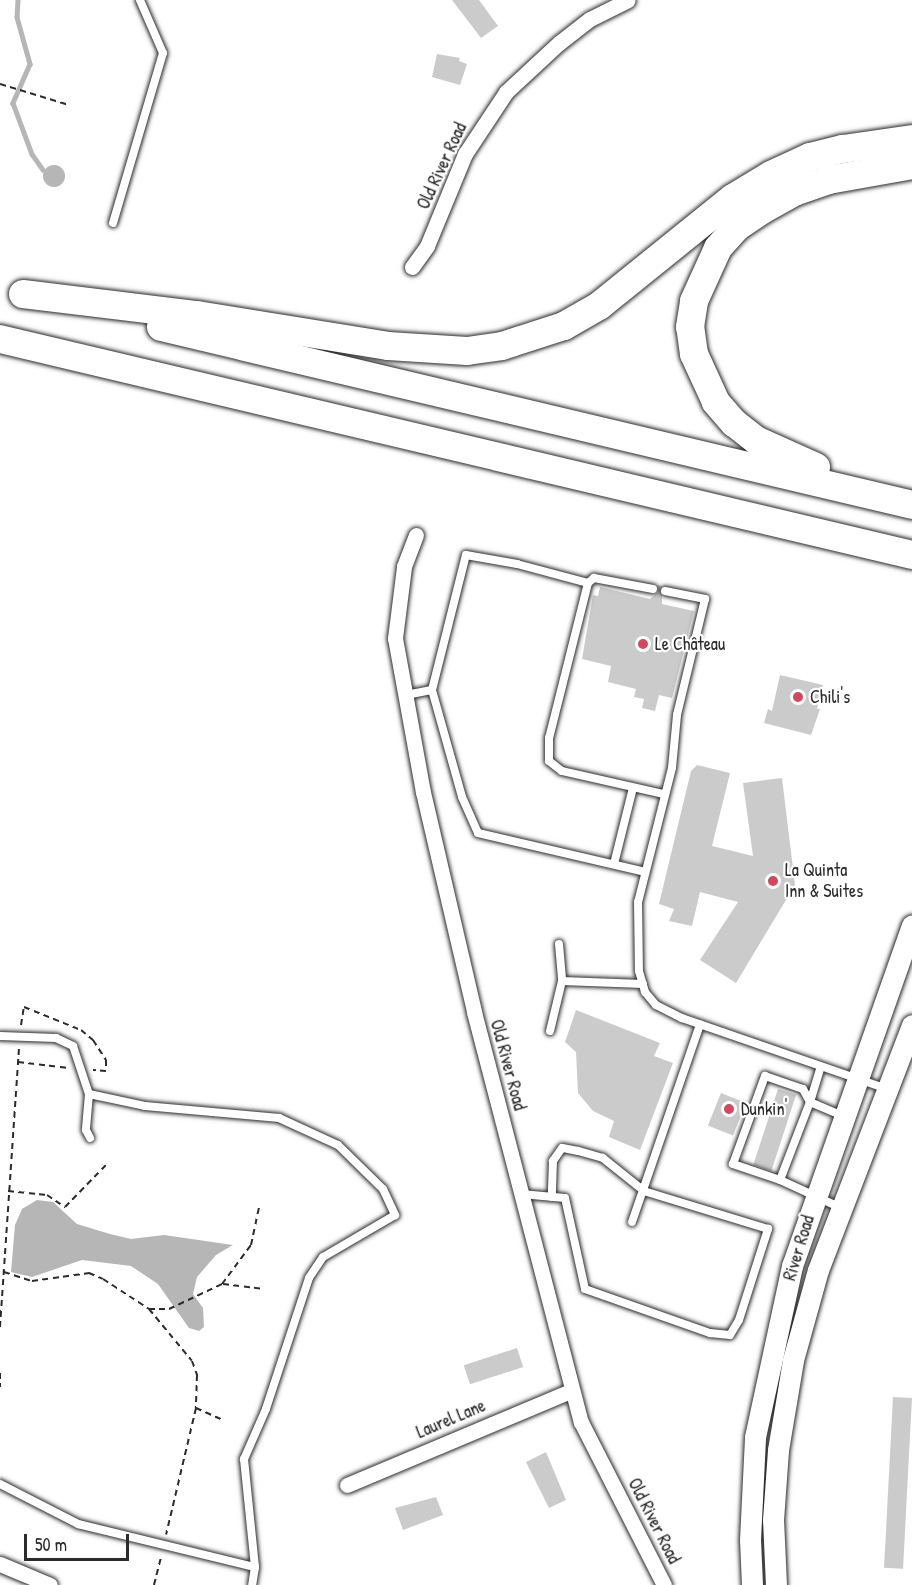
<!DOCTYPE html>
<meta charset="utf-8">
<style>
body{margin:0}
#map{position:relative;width:912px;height:1585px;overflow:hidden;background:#fff;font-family:"Patrick Hand",sans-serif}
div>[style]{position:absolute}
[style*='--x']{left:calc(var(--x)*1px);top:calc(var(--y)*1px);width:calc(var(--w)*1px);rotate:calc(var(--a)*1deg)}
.water>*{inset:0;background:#b6b6b6}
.round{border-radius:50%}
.stream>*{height:4.5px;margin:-2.25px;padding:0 2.25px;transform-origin:2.25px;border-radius:2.25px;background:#b6b6b6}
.building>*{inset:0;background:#cbcbcb;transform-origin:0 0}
.path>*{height:2px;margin-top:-1px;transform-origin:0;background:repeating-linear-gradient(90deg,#2b2b2b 0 6px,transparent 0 10.5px)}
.roads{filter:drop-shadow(0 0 2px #2b2b2b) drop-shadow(0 0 2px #2b2b2b)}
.lane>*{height:8px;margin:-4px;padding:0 4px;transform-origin:4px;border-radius:4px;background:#fff}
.street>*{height:15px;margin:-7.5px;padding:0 7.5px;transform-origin:7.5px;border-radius:7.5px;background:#fff}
.secondary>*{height:21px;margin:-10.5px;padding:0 10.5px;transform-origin:10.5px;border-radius:10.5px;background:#fff}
.highway>*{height:28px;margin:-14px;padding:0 14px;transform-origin:14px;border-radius:14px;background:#fff}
.dots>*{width:16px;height:16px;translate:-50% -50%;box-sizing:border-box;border:3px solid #fff;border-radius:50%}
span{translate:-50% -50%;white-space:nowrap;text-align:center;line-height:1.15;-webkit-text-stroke:4.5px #fff;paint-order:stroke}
.street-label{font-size:18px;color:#2b2b2b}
.poi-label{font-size:18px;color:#2b2b2b}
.left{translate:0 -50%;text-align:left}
.scale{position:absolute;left:24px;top:1534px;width:105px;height:27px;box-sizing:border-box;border:3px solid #2b2b2b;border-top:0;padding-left:8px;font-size:18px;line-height:21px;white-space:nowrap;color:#2b2b2b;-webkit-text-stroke:4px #fff;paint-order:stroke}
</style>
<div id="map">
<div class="water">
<i class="round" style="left:43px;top:165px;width:22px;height:22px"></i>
<i style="clip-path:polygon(37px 1200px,53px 1202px,77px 1224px,110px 1234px,131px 1239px,164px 1235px,233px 1245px,216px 1255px,197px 1277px,193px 1294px,203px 1308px,204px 1327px,199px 1331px,189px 1328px,158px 1284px,131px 1266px,82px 1260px,32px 1277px,11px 1272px,15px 1225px,22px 1209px)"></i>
</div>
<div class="stream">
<i style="--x:18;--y:0;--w:17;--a:93"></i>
<i style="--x:17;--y:17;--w:49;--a:74.5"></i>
<i style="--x:30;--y:64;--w:43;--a:113.6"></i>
<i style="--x:13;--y:103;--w:54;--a:69.6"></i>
<i style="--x:32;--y:154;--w:19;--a:55"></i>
</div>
<div class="building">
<i style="clip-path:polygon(452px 0,479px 0,498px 26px,481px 38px)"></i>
<i style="clip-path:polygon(437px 54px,460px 58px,459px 61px,467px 64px,460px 85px,432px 77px)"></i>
<i style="clip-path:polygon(657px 585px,662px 586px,662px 604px,694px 611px,672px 698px,659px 695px,655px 711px,642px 708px,644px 699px,634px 697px,636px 689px,608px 682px,611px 666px,582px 659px,593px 595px,598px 596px,600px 587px,650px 599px,658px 592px)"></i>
<i style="clip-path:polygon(780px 675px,823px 685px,817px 709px,820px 709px,811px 735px,764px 723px,768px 709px,772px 711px)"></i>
<i style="clip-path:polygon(697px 765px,730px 773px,712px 846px,753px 856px,743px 783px,782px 778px,795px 885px,736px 983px,700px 960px,738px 902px,700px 892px,692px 926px,669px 921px,674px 909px,659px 904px,691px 771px)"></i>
<i style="clip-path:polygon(576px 1010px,660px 1043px,654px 1056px,673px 1063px,640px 1150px,609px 1137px,614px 1121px,593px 1111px,578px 1093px,576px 1052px,565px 1042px)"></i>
<i style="left:778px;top:1089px;width:19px;height:80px;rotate:18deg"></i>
<i style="left:721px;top:1093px;width:27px;height:35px;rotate:22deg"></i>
<i style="left:517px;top:1348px;width:20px;height:56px;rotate:72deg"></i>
<i style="left:893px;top:1397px;width:19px;height:171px;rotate:3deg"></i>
<i style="clip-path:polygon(546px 1452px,566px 1500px,549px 1508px,526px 1462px)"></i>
<i style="clip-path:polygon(436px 1497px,443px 1515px,403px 1530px,395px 1508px)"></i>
</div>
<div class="path">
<i style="--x:0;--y:84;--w:72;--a:16.9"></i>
<i style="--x:21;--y:1025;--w:18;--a:-81"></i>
<i style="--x:24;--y:1007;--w:61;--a:22"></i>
<i style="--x:81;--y:1030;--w:16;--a:40"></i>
<i style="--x:93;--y:1040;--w:24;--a:57"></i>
<i style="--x:106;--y:1060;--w:11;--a:90"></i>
<i style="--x:106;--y:1071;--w:13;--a:-176"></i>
<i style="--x:18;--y:1062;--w:51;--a:6.7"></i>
<i style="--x:8;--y:1191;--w:39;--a:6"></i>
<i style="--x:47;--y:1195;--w:22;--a:34"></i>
<i style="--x:65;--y:1207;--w:60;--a:-45.7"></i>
<i style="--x:4;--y:1272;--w:29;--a:18"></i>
<i style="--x:32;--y:1281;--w:58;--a:-8"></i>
<i style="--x:89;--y:1273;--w:15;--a:23"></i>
<i style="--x:103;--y:1279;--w:55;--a:33.1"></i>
<i style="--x:149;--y:1309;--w:67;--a:50.4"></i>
<i style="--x:192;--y:1361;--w:15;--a:70"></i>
<i style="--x:197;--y:1375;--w:33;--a:92"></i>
<i style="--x:196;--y:1408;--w:130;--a:103.3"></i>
<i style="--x:223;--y:1284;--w:41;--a:7"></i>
<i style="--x:149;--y:1309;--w:20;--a:0"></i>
<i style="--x:169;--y:1309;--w:59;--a:-25.3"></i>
<i style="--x:222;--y:1284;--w:49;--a:-53.4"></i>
<i style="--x:251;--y:1245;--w:40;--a:-78"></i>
<i style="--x:0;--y:1327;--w:279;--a:-86.1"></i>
<i style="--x:0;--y:1373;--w:14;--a:90"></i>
<i style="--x:196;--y:1408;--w:27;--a:24"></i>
<i style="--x:154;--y:1585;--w:30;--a:-76"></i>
</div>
<div class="roads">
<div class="lane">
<i style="--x:113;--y:223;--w:177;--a:-73.6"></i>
<i style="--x:163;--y:53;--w:58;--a:-113.5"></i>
<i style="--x:588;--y:583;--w:160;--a:104.1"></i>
<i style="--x:549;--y:738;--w:23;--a:90"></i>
<i style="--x:549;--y:761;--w:16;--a:38"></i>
<i style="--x:562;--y:771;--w:104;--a:12.8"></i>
<i style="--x:665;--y:591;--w:41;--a:11.3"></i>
<i style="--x:705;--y:599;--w:119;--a:103.6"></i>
<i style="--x:677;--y:715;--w:53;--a:95.4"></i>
<i style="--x:672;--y:768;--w:138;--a:104.2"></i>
<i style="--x:638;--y:902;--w:69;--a:89.2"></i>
<i style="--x:639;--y:971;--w:22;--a:74"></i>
<i style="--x:645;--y:992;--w:17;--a:50"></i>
<i style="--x:656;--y:1005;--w:29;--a:27"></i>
<i style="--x:682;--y:1018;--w:217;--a:19.1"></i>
<i style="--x:432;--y:690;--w:139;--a:-75.9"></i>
<i style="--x:466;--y:555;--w:52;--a:10"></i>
<i style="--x:517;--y:564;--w:73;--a:15"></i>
<i style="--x:588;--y:583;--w:8;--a:-40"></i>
<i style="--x:594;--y:578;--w:60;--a:10.6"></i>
<i style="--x:406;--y:695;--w:26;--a:-11"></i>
<i style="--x:432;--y:690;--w:111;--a:74.3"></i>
<i style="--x:462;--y:797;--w:39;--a:66"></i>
<i style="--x:478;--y:833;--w:171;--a:13.1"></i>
<i style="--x:614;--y:864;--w:78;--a:-76"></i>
<i style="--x:559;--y:944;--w:37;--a:85"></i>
<i style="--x:562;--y:981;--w:81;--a:2.1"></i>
<i style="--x:550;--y:1031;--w:51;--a:-76.5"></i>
<i style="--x:0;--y:1036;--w:56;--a:2"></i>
<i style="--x:56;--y:1038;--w:19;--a:25"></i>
<i style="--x:73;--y:1046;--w:51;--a:71.6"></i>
<i style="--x:89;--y:1094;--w:57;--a:12.1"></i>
<i style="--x:145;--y:1106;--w:135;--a:5.1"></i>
<i style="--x:279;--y:1118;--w:65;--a:24.6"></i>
<i style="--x:338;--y:1145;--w:63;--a:44.4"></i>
<i style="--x:383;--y:1189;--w:29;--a:65"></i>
<i style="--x:395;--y:1215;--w:83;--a:149.7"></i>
<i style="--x:323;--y:1257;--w:25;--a:124"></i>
<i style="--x:309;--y:1278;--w:138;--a:108.2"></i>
<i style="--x:266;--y:1409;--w:55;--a:113.7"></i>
<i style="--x:244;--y:1459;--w:109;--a:84.2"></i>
<i style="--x:255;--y:1567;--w:18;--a:99"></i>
<i style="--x:89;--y:1094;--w:36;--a:95"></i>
<i style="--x:86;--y:1130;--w:9;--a:63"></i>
<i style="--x:780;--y:1180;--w:50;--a:-161.2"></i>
<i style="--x:733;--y:1164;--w:94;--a:-70"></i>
<i style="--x:765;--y:1076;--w:40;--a:18.9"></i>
<i style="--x:803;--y:1089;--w:15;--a:62"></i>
<i style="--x:810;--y:1102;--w:37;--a:-73"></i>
<i style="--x:521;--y:1194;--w:44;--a:5.2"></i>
<i style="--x:565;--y:1198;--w:93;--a:77.6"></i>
<i style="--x:585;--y:1289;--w:133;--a:19.4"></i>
<i style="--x:710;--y:1333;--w:20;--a:6"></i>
<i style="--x:730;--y:1335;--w:17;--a:-59"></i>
<i style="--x:739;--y:1320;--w:96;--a:-72.3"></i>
<i style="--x:768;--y:1229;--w:130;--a:-163"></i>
<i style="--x:644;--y:1191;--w:53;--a:-141.2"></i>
<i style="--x:603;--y:1158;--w:26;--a:-164"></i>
<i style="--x:578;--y:1151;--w:16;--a:-169"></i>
<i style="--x:562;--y:1148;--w:16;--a:125"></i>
<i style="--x:553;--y:1161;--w:36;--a:92"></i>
<i style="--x:839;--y:1207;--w:65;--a:-155.4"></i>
<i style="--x:780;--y:1180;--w:84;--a:-69"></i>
<i style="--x:810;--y:1102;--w:36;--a:23"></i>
<i style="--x:632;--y:1222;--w:209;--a:-71"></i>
<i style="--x:0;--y:1484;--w:88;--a:27.1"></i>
<i style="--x:78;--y:1524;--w:182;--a:13.7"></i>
</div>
<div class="street">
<i style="--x:412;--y:267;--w:26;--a:-54"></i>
<i style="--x:427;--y:246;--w:100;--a:-67.6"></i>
<i style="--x:465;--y:154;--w:74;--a:-56.5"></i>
<i style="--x:506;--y:92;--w:72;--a:-42.8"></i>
<i style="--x:559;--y:43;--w:39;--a:-38"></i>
<i style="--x:590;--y:19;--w:42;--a:-26.6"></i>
<i style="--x:416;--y:535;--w:34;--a:111"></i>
<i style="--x:404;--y:567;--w:72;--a:97.2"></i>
<i style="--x:395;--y:638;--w:157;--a:79.7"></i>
<i style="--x:423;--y:792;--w:226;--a:76.9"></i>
<i style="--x:474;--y:1012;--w:424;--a:75.4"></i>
<i style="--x:581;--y:1422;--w:183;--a:63"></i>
<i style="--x:347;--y:1485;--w:243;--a:-22.8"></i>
<i style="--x:0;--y:1564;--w:54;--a:22.8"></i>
</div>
<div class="secondary">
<i style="--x:752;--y:1585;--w:45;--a:-92.5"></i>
<i style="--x:750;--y:1540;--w:103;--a:-87.2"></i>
<i style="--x:755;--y:1437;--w:175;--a:-77.8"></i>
<i style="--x:792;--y:1266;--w:361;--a:-70.6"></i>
<i style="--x:776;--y:1585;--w:65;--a:-92.6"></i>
<i style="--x:773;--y:1520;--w:70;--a:-85.9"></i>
<i style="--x:778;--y:1450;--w:91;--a:-80.5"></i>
<i style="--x:793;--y:1360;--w:93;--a:-74.5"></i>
<i style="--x:818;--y:1270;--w:262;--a:-69"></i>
</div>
<div class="highway">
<i style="--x:23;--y:294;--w:175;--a:6.9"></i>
<i style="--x:197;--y:315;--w:193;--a:9.2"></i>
<i style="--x:388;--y:346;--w:79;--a:3.6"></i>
<i style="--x:467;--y:351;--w:35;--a:-8"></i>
<i style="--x:502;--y:346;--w:65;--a:-17.9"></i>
<i style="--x:564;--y:326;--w:40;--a:-29.7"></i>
<i style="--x:599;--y:306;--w:172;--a:-38.9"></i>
<i style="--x:733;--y:198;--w:44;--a:-31.2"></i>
<i style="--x:771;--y:175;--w:43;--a:-24.8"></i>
<i style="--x:810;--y:157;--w:34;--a:-14"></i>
<i style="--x:843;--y:149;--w:70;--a:-8.2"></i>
<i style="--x:161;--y:327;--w:772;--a:13.33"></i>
<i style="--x:0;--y:339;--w:937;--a:13.32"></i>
<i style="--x:816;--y:467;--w:66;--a:-155.8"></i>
<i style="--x:756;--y:440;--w:28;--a:-142"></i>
<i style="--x:734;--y:423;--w:28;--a:-131"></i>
<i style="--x:716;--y:402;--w:53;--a:-114.6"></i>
<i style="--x:694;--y:354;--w:27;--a:-98"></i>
<i style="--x:690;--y:327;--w:26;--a:-81"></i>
<i style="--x:694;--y:301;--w:58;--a:-65.6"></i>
<i style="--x:718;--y:248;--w:28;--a:-48"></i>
<i style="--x:737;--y:227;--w:30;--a:-34"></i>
<i style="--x:762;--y:210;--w:37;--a:-29"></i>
<i style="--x:794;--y:192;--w:36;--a:-19"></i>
<i style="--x:828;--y:180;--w:85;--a:-10.1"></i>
</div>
</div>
<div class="dots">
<i style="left:643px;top:644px;background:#d1495b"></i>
<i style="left:798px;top:697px;background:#d1495b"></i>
<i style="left:773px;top:881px;background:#d1495b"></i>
<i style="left:729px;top:1109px;background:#d1495b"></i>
</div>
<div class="street-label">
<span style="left:442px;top:166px;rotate:-65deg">Old River Road</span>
<span style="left:508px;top:1065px;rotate:75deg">Old River Road</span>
<span style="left:799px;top:1248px;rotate:-73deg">River Road</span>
<span style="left:451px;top:1419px;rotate:-23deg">Laurel Lane</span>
<span style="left:654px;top:1521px;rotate:63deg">Old River Road</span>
</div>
<div class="poi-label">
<span class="left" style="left:655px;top:644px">Le Château</span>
<span class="left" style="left:810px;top:697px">Chili's</span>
<span class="left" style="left:785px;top:881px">La Quinta<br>Inn &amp; Suites</span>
<span class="left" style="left:741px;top:1109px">Dunkin'</span>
</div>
<div class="scale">50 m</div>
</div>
